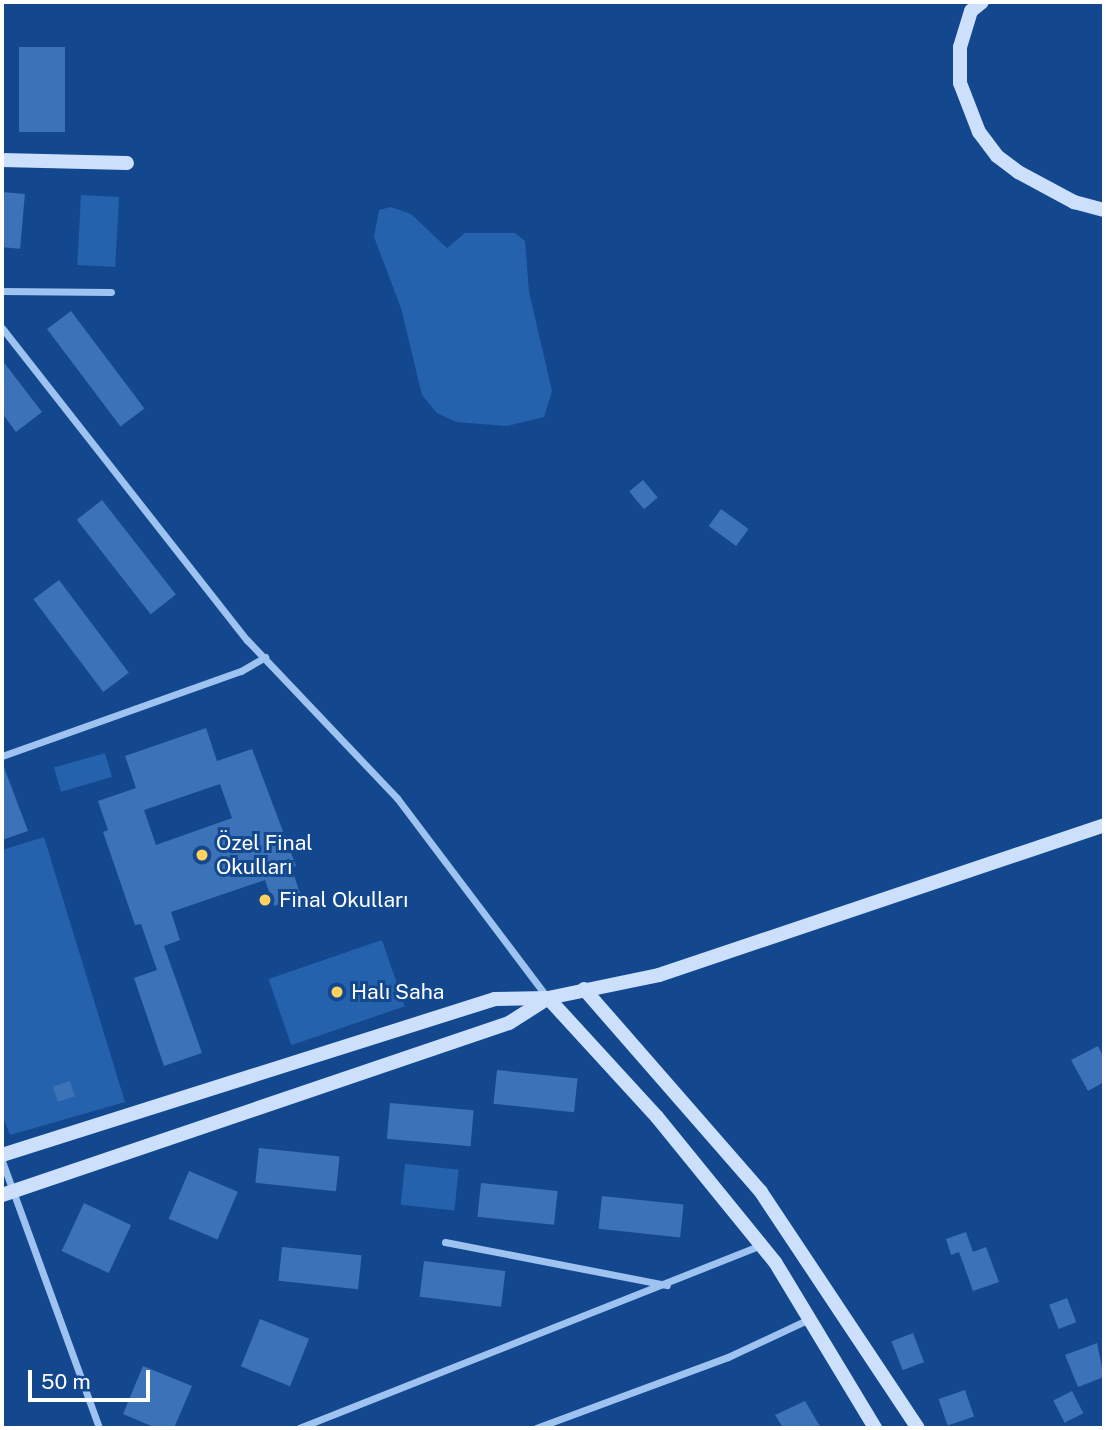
<!DOCTYPE html>
<meta charset="utf-8">
<style>
body{margin:0}
#map{position:relative;width:1106px;height:1430px;overflow:hidden;background:#13488e;font-family:"Public Sans",sans-serif}
div>[style]{position:absolute}
[style*='--x']{left:calc(var(--x)*1px);top:calc(var(--y)*1px);width:calc(var(--w)*1px);rotate:calc(var(--a)*1deg)}
.green>*{inset:0;background:#2562ad;transform-origin:0 0}
.building>*{inset:0;background:#3c72b7;transform-origin:0 0}
.street>*{height:7px;margin:-3.5px;padding:0 3.5px;transform-origin:3.5px;border-radius:3.5px;background:#9ec3f1}
.secondary>*{height:14px;margin:-7px;padding:0 7px;transform-origin:7px;border-radius:7px;background:#cce0fc}
.dots>*{width:19px;height:19px;translate:-50% -50%;box-sizing:border-box;border:4px solid #13488e;border-radius:50%}
span{translate:-50% -50%;white-space:nowrap;text-align:center;line-height:1.15;-webkit-text-stroke:6px #13488e;paint-order:stroke}
.poi-label{font-size:21px;color:#fff}
.left{translate:0 -50%;text-align:left}
.frame{position:absolute;inset:0;border:4px solid #fff;pointer-events:none}
.scale{position:absolute;left:28px;top:1370px;width:122px;height:32px;box-sizing:border-box;border:4px solid #fff;border-top:0;padding-left:9px;font-size:21px;line-height:24px;white-space:nowrap;color:#fff;-webkit-text-stroke:5px #13488e;paint-order:stroke}
</style>
<div id="map">
<div class="green">
<i style="left:81px;top:195px;width:38px;height:70px;rotate:3deg"></i>
<i style="clip-path:polygon(391px 207px,411px 214px,447px 248px,465px 233px,515px 233px,525px 241px,529px 292px,552px 391px,544px 417px,507px 426px,456px 422px,437px 413px,422px 395px,401px 308px,374px 237px,379px 210px)"></i>
<i style="left:105px;top:753px;width:25px;height:53px;rotate:74deg"></i>
<i style="clip-path:polygon(44px 837px,125px 1102px,10px 1135px,2px 1115px,2px 850px)"></i>
<i style="left:382px;top:940px;width:70px;height:120px;rotate:71deg"></i>
<i style="left:405px;top:1164px;width:54px;height:41px;rotate:6deg"></i>
</div>
<div class="building">
<i style="left:19px;top:47px;width:46px;height:85px"></i>
<i style="left:2px;top:192px;width:23px;height:55px;rotate:5deg"></i>
<i style="left:71px;top:311px;width:122px;height:30px;rotate:53deg"></i>
<i style="clip-path:polygon(2px 360px,42px 412px,16px 432px,2px 413px)"></i>
<i style="left:643px;top:480px;width:23px;height:18px;rotate:50deg"></i>
<i style="left:102px;top:500px;width:120px;height:32px;rotate:52deg"></i>
<i style="left:721px;top:509px;width:34px;height:21px;rotate:36deg"></i>
<i style="left:59px;top:580px;width:116px;height:32px;rotate:53deg"></i>
<i style="clip-path:polygon(evenodd,206px 728px,217px 761px,252px 749px,296px 866px,291px 867px,301px 896px,274px 906px,265px 880px,171px 912px,180px 940px,164px 946px,202px 1053px,164px 1066px,134px 978px,157px 970px,141px 924px,135px 925px,103px 832px,108px 830px,98px 801px,136px 788px,125px 756px,206px 728px,220px 784px,232px 818px,156px 845px,144px 810px,220px 784px)"></i>
<i style="clip-path:polygon(2px 762px,28px 831px,2px 840px)"></i>
<i style="clip-path:polygon(1098px 1046px,1104px 1058px,1104px 1082px,1088px 1091px,1071px 1060px)"></i>
<i style="left:497px;top:1070px;width:81px;height:34px;rotate:6deg"></i>
<i style="left:70px;top:1081px;width:16px;height:18px;rotate:72deg"></i>
<i style="left:390px;top:1103px;width:84px;height:36px;rotate:5deg"></i>
<i style="left:259px;top:1148px;width:81px;height:35px;rotate:6deg"></i>
<i style="left:189px;top:1171px;width:53px;height:52px;rotate:23deg"></i>
<i style="left:481px;top:1183px;width:77px;height:34px;rotate:6deg"></i>
<i style="left:602px;top:1196px;width:82px;height:33px;rotate:6deg"></i>
<i style="left:84px;top:1203px;width:52px;height:53px;rotate:25deg"></i>
<i style="clip-path:polygon(966px 1232px,973px 1252px,986px 1247px,999px 1282px,973px 1291px,959px 1252px,951px 1255px,946px 1239px)"></i>
<i style="left:282px;top:1247px;width:80px;height:34px;rotate:6deg"></i>
<i style="left:424px;top:1261px;width:82px;height:36px;rotate:7deg"></i>
<i style="left:1067px;top:1298px;width:26px;height:19px;rotate:69deg"></i>
<i style="left:260px;top:1319px;width:53px;height:51px;rotate:22deg"></i>
<i style="left:913px;top:1333px;width:31px;height:23px;rotate:69deg"></i>
<i style="clip-path:polygon(1097px 1343px,1104px 1377px,1078px 1387px,1065px 1355px)"></i>
<i style="clip-path:polygon(143px 1366px,192px 1386px,174px 1428px,156px 1428px,123px 1414px)"></i>
<i style="left:965px;top:1390px;width:28px;height:28px;rotate:71deg"></i>
<i style="left:1072px;top:1391px;width:25px;height:21px;rotate:63deg"></i>
<i style="clip-path:polygon(805px 1401px,821px 1428px,783px 1428px,775px 1415px)"></i>
</div>
<div class="street">
<i style="--x:2;--y:291;--w:109;--a:0.5"></i>
<i style="--x:2;--y:328;--w:397;--a:51.9"></i>
<i style="--x:247;--y:640;--w:218;--a:46.5"></i>
<i style="--x:397;--y:798;--w:249;--a:53"></i>
<i style="--x:2;--y:756;--w:254;--a:-19.6"></i>
<i style="--x:241;--y:671;--w:28;--a:-30"></i>
<i style="--x:2;--y:1161;--w:284;--a:70"></i>
<i style="--x:445;--y:1242;--w:226;--a:11"></i>
<i style="--x:299;--y:1428;--w:497;--a:-21.6"></i>
<i style="--x:536;--y:1428;--w:205;--a:-20.3"></i>
<i style="--x:728;--y:1357;--w:89;--a:-25.1"></i>
</div>
<div class="secondary">
<i style="--x:982;--y:2;--w:14;--a:141"></i>
<i style="--x:971;--y:11;--w:38;--a:107"></i>
<i style="--x:960;--y:47;--w:36;--a:90"></i>
<i style="--x:960;--y:83;--w:53;--a:68.8"></i>
<i style="--x:979;--y:132;--w:30;--a:53"></i>
<i style="--x:997;--y:156;--w:26;--a:37"></i>
<i style="--x:1018;--y:172;--w:64;--a:28.2"></i>
<i style="--x:1074;--y:202;--w:31;--a:15"></i>
<i style="--x:2;--y:160;--w:125;--a:1.4"></i>
<i style="--x:584;--y:989;--w:269;--a:48.9"></i>
<i style="--x:761;--y:1192;--w:283;--a:56.4"></i>
<i style="--x:548;--y:998;--w:161;--a:47.5"></i>
<i style="--x:657;--y:1117;--w:187;--a:50.9"></i>
<i style="--x:775;--y:1262;--w:194;--a:58.9"></i>
<i style="--x:2;--y:1155;--w:517;--a:-17.56"></i>
<i style="--x:495;--y:999;--w:53;--a:-1.1"></i>
<i style="--x:548;--y:998;--w:113;--a:-11.7"></i>
<i style="--x:659;--y:975;--w:470;--a:-18.6"></i>
<i style="--x:2;--y:1195;--w:535;--a:-18.74"></i>
<i style="--x:509;--y:1023;--w:45;--a:-32.3"></i>
</div>
<div class="dots">
<i style="left:202px;top:855px;background:#ffd15d"></i>
<i style="left:265px;top:900px;background:#ffd15d"></i>
<i style="left:337px;top:992px;background:#ffd15d"></i>
</div>
<div class="poi-label">
<span class="left" style="left:216px;top:855px">Özel Final<br>Okulları</span>
<span class="left" style="left:279px;top:900px">Final Okulları</span>
<span class="left" style="left:351px;top:992px">Halı Saha</span>
</div>
<div class="frame"></div>
<div class="scale">50 m</div>
</div>
